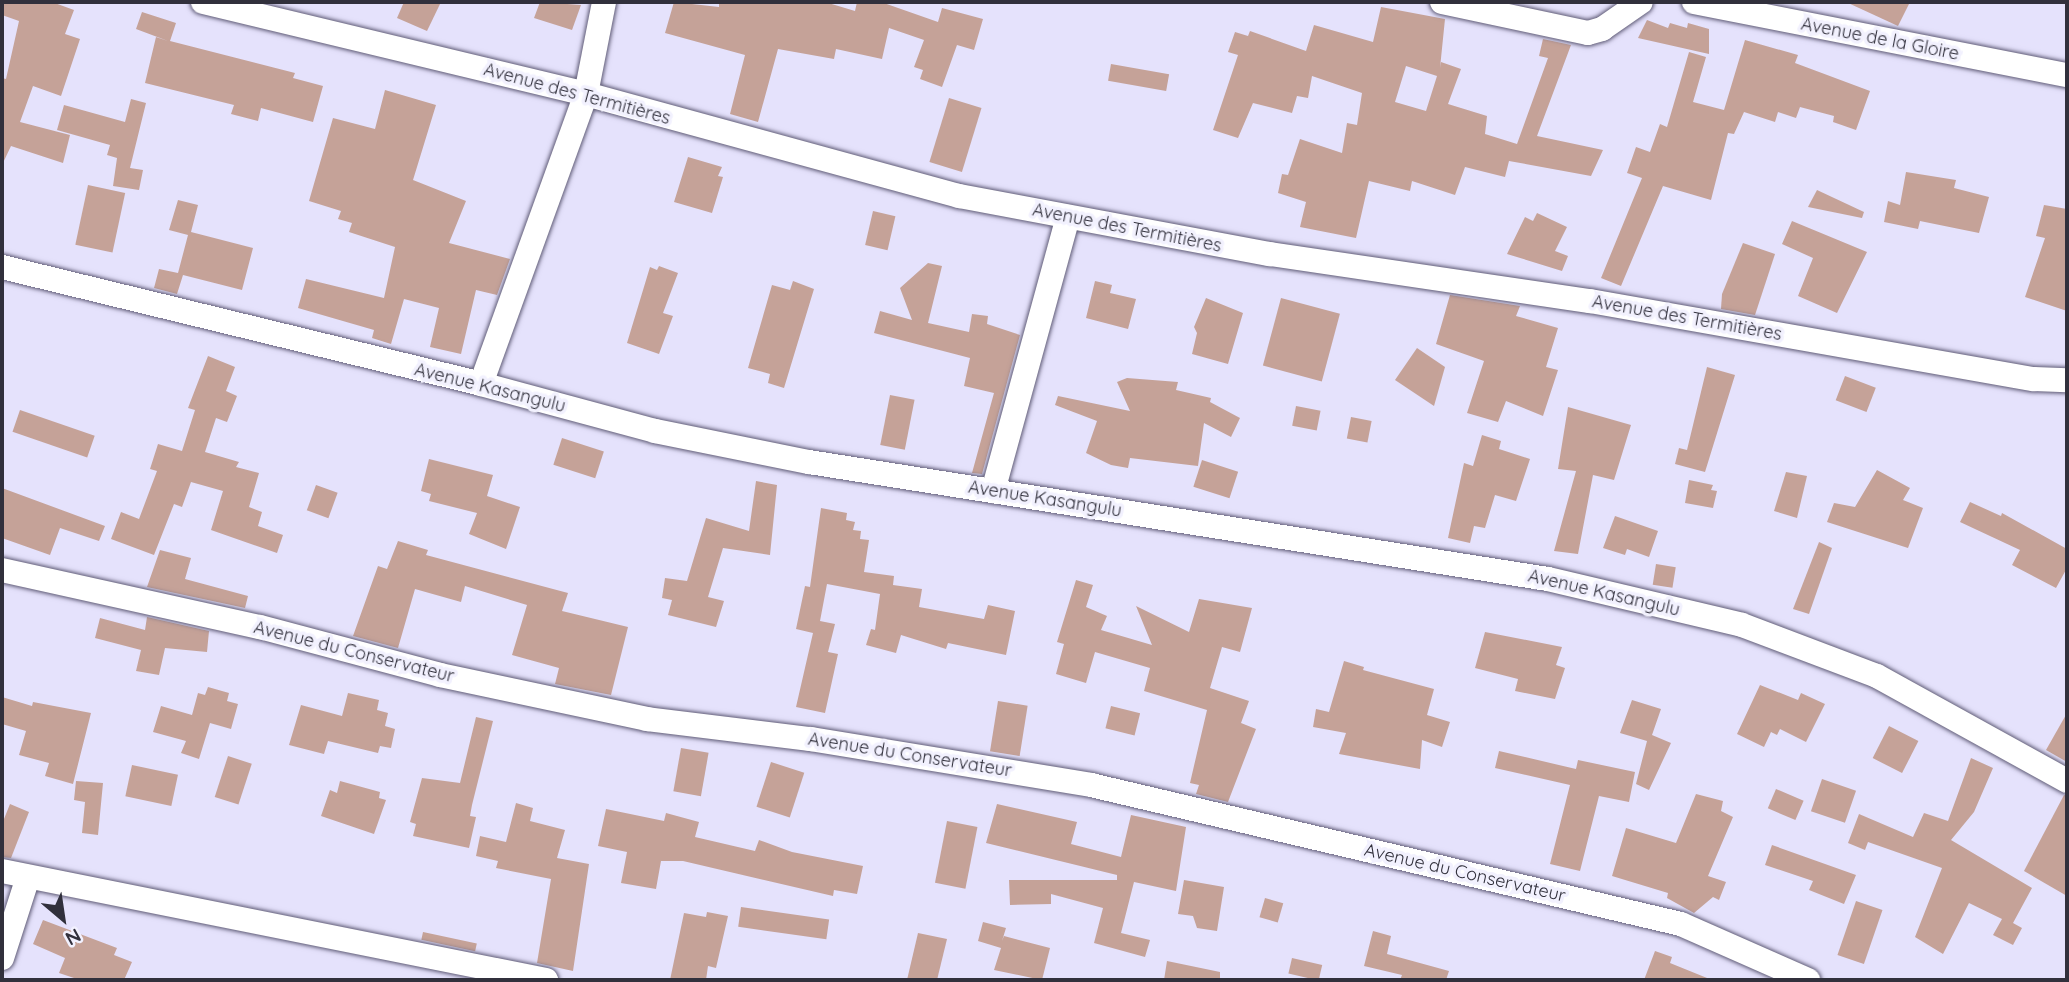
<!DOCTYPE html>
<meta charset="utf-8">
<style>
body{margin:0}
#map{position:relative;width:2069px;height:982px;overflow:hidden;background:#e5e2fc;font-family:Quicksand,sans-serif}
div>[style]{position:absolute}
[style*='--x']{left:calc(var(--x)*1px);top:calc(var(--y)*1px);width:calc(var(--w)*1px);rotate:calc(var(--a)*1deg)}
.building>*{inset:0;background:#c5a298;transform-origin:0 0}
.roads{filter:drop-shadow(0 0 2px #605c77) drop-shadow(0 0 2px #605c77)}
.minor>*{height:24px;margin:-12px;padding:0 12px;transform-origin:12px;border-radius:12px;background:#fff}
span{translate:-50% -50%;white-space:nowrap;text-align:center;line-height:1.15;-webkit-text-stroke:7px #f2f1fe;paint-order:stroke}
.street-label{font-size:18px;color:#31303c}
.frame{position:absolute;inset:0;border:4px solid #31303c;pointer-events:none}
.north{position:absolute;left:28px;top:884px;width:70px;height:70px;-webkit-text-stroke:5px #f2f1fe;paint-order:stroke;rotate:151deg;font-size:19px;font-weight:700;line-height:28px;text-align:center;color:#31303c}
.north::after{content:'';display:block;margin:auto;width:24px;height:32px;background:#31303c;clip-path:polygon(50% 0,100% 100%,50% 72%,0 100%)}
</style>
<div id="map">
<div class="building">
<i style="clip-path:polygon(2px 2px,52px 2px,74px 10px,65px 34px,80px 39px,61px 96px,33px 86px,20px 122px,70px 135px,63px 163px,11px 146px,2px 165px,2px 78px,6px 79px,19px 21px,2px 15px)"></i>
<i style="clip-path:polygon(404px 2px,441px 2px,427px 31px,397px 18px)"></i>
<i style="clip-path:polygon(540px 2px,581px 5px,572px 30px,534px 18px)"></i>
<i style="clip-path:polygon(674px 2px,719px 7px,719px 2px,825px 2px,855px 11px,857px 2px,881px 2px,938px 22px,942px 8px,983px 19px,974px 50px,957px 45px,942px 87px,920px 79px,923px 70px,914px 67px,924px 40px,889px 28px,882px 59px,836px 49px,834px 59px,778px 49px,758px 122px,730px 114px,745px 55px,665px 33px)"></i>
<i style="clip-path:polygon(1846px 2px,1910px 2px,1898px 26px)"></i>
<i style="clip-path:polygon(evenodd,1381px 7px,1445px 19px,1440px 68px,1441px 62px,1461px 69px,1448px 104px,1487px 116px,1485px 134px,1517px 144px,1548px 58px,1539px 56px,1543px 39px,1571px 45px,1537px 136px,1603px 150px,1591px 176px,1509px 161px,1505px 177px,1465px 167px,1455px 195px,1412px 181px,1410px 191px,1369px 181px,1356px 238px,1300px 227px,1306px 202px,1278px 193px,1282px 174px,1288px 175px,1300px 139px,1342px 153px,1347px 123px,1357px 125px,1362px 93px,1312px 76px,1308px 98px,1297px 96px,1292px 113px,1253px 103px,1238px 138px,1213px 130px,1238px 55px,1228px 52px,1235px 32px,1248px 36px,1250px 31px,1306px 51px,1314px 25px,1373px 42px,1381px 7px,1406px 66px,1437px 76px,1426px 111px,1395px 102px,1406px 66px)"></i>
<i style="clip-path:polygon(142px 12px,176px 23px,170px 41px,295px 73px,293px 78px,323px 86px,313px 122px,261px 108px,258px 121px,231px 114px,234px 105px,145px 83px,156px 37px,168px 41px,136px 29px)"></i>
<i style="clip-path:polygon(1647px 20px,1668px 28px,1670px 23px,1687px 28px,1688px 23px,1709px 29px,1709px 54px,1638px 38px)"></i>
<i style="clip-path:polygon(1745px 40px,1798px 55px,1795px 63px,1870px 91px,1856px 130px,1833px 122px,1834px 116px,1800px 107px,1796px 118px,1778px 112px,1775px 122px,1744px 112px,1734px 134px,1728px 133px,1711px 200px,1663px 186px,1621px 286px,1601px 278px,1642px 178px,1627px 173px,1636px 147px,1650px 152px,1660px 124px,1667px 127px,1689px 52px,1706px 57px,1693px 102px,1724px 110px)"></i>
<i style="left:1111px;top:64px;width:59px;height:17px;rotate:10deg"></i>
<i style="clip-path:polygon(385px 90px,436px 105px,413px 180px,466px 201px,449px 243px,510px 259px,497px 295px,476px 290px,461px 354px,430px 347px,439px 308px,404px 299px,391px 344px,372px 338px,374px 330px,298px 308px,306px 279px,384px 298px,395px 247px,349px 232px,352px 223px,338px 219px,341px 211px,309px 201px,333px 118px,375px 129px)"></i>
<i style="left:949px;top:98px;width:34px;height:67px;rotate:17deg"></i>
<i style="clip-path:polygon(131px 99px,146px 103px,130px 168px,143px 170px,139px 190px,113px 186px,117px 158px,107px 155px,110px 145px,57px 130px,64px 105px,125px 122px)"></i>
<i style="clip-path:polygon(688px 157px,722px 167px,718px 176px,723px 177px,712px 213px,674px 202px)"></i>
<i style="clip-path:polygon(1906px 172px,1956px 180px,1954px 188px,1989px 197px,1979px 233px,1920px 221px,1918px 229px,1884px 222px,1888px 201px,1900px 205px)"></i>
<i style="left:88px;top:185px;width:38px;height:61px;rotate:12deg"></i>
<i style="clip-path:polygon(1817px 190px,1864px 212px,1862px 218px,1808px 207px)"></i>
<i style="clip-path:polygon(178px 200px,198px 205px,191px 232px,253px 248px,242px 290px,183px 275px,177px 294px,154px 288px,159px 269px,178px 273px,188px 235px,169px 230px)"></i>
<i style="clip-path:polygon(2044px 205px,2067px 209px,2067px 311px,2025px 297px,2045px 238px,2036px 236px)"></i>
<i style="left:873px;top:211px;width:23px;height:35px;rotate:13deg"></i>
<i style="clip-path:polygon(1537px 213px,1567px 227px,1555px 251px,1568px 256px,1562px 271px,1507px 254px,1525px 217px,1533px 221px)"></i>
<i style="clip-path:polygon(1792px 221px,1867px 252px,1837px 313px,1798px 296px,1813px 258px,1782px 244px)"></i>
<i style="clip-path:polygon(1743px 243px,1775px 254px,1755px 315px,1721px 309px,1722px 294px)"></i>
<i style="clip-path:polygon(928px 263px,942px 266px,928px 323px,969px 332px,972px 314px,988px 316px,987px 324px,1020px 335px,982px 474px,972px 473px,994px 393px,964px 386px,970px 358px,874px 333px,880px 311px,912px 320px,900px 288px)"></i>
<i style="clip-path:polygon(659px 266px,678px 273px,663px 313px,673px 316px,659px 354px,627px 343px,650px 267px,657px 270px)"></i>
<i style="clip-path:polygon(793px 281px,814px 289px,784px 388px,768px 383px,770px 374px,748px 368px,772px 285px,790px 290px)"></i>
<i style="clip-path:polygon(1095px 281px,1112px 285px,1110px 293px,1136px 299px,1128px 329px,1086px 318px)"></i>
<i style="clip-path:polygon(1450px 295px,1520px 306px,1516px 316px,1558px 328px,1546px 367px,1558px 370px,1543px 416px,1506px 401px,1498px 422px,1467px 413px,1484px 361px,1436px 344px)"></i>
<i style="clip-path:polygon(1206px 298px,1243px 313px,1228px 364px,1192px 354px,1197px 333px,1194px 327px)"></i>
<i style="left:1281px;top:298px;width:61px;height:70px;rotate:15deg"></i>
<i style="clip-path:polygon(1417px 348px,1445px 367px,1434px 406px,1395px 380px)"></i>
<i style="clip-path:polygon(208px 356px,235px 367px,226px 391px,237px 396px,227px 422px,216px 418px,205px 452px,239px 462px,236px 467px,259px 473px,249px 507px,262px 512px,258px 526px,283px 535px,277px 553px,211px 530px,223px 491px,191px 482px,182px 507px,174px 504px,154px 555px,111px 539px,121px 512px,139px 519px,157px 471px,150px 469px,158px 444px,182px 451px,195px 410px,188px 408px)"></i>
<i style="clip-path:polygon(1707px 367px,1735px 375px,1705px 472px,1675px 464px,1679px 448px,1687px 450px)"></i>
<i style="left:1845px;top:376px;width:33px;height:26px;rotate:21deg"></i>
<i style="clip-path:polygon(1127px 378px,1178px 382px,1176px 390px,1211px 398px,1210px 402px,1240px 418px,1231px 437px,1204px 423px,1198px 466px,1130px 458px,1128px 468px,1111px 465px,1086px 453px,1097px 421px,1055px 405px,1058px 396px,1130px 411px,1117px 382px)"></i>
<i style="left:890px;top:395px;width:25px;height:51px;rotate:11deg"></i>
<i style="left:1296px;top:406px;width:25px;height:20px;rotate:11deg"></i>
<i style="clip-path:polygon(1568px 407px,1631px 425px,1614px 480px,1593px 475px,1578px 554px,1554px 551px,1576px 471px,1558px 469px)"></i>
<i style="left:20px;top:410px;width:79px;height:23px;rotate:19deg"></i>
<i style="left:1351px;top:417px;width:21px;height:22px;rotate:11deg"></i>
<i style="clip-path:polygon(1482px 435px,1501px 441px,1499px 449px,1530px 459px,1516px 501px,1495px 495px,1485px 528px,1474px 526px,1470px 543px,1448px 538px,1464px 463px,1473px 466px)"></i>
<i style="left:562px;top:438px;width:44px;height:28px;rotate:18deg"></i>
<i style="clip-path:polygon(429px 459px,493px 475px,487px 496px,520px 507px,506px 549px,469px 534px,477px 513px,429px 501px,431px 494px,421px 491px)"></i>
<i style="left:1202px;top:460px;width:38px;height:28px;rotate:18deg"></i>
<i style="clip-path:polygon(1877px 470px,1910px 488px,1903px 500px,1923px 508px,1908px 548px,1827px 522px,1834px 503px,1855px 507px)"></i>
<i style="clip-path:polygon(1786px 472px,1807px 476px,1797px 518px,1774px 511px)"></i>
<i style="clip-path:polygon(1689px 480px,1713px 485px,1711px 490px,1717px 491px,1713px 508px,1685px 503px)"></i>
<i style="clip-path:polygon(756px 481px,777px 485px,770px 555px,723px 548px,708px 597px,724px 601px,716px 627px,668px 615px,672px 600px,662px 598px,665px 578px,687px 581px,706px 518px,749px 531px)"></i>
<i style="left:316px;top:485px;width:23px;height:27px;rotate:20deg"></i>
<i style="clip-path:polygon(2px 488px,105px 526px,99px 541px,60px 528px,50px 555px,2px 538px)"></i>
<i style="clip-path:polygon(1970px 502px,2001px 516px,2002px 513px,2067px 549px,2067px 568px,2056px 588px,2012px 565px,2020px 550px,1960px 522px)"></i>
<i style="clip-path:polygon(821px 508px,847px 513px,846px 520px,855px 522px,853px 530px,861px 531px,860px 539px,869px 540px,864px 572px,894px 576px,893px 585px,922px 589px,919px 607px,984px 619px,988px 605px,1015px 611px,1006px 655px,948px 643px,946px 649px,901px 635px,896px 653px,866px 645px,871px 629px,875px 630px,880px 594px,827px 584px,820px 621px,835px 624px,828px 652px,838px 654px,825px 713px,796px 707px,813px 633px,796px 629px,805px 586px,810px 587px)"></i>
<i style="clip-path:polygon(1615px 516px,1658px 531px,1649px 557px,1627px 549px,1625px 555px,1603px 548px)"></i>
<i style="clip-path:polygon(398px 541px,428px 550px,426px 555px,568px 593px,562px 611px,628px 627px,611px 695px,555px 684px,559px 668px,512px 655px,527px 605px,465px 586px,461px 602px,415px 589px,398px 648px,353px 636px,378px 566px,387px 569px)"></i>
<i style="clip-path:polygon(1819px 542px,1832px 548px,1809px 614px,1793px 609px)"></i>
<i style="clip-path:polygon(160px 550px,191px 558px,185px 579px,248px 596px,245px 608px,147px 587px)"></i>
<i style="left:1656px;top:564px;width:20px;height:21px;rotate:9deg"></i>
<i style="clip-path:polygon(1076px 580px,1093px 585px,1086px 607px,1107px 616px,1101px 630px,1152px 645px,1136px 606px,1189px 632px,1199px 599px,1252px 608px,1240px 652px,1222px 647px,1210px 688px,1249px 701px,1241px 723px,1256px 729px,1228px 802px,1196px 794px,1199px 785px,1190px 783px,1207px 710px,1144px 691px,1150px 668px,1095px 652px,1086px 683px,1056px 674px,1064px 644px,1057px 642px)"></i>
<i style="clip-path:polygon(147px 617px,209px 631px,207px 652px,165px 648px,159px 675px,136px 671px,141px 650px,95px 638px,100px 618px,145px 630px)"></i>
<i style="clip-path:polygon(1485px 632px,1562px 647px,1556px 665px,1565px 668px,1555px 699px,1515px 691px,1518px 679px,1475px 668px)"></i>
<i style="clip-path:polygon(1344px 661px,1364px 667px,1363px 670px,1434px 689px,1427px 715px,1450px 722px,1442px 747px,1422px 740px,1420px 769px,1339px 754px,1346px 733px,1313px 727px,1316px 709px,1329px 712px)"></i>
<i style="clip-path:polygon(1760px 685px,1798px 700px,1801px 693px,1825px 704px,1806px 742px,1780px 729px,1777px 735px,1771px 732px,1764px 747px,1737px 734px)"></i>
<i style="clip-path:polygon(208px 687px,229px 693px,227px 701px,238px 704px,231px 729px,210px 723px,199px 759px,181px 753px,186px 741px,153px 732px,161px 706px,192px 715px,198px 693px,205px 695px)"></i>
<i style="clip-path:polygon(348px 693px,379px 700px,377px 710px,388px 713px,385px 726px,395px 729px,391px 748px,380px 746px,378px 753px,328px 741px,324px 754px,289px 745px,301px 705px,342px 716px)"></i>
<i style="clip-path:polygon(2px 697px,32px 706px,33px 702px,91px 713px,73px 784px,45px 776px,49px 763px,19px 755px,26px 731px,2px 724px)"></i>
<i style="clip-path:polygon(1632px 700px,1661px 709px,1652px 735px,1671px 743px,1649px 790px,1636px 784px,1647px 741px,1620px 733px)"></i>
<i style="left:998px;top:701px;width:30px;height:51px;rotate:9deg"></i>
<i style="left:1111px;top:706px;width:30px;height:23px;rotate:14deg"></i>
<i style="clip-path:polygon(2067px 713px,2067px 762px,2046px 750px)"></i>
<i style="clip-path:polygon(476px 717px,493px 721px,472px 805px,470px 816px,476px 817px,469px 848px,413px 836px,416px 824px,410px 822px,422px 778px,460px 783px)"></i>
<i style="left:1889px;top:726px;width:33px;height:36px;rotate:27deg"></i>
<i style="left:681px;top:748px;width:28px;height:44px;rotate:10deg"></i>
<i style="clip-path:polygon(1499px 751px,1576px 769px,1578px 760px,1635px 772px,1629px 802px,1599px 796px,1580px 871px,1550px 864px,1570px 785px,1495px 768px)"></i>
<i style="left:228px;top:756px;width:25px;height:43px;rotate:18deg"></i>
<i style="clip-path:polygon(1971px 758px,1993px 768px,1974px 812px,1951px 840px,2032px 888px,2013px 923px,2022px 928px,2013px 945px,1993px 935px,2002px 919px,1969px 903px,1943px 954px,1915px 937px,1942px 868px,1868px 842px,1865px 850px,1848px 843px,1859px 814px,1913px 837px,1924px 813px,1948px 821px)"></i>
<i style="left:771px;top:762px;width:35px;height:47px;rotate:18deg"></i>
<i style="left:132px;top:765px;width:47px;height:32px;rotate:12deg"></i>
<i style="left:1822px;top:779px;width:36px;height:34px;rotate:19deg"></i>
<i style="clip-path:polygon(76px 781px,103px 783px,98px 835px,82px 833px,85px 802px,74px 800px)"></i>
<i style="clip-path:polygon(340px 781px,380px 792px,379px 798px,386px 800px,374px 834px,321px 816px,330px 790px,337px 793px)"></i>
<i style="left:1776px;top:789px;width:30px;height:21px;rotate:23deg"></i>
<i style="clip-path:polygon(1696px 794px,1723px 801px,1721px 811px,1733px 817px,1708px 876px,1726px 882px,1719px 900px,1713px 897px,1694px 913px,1667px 898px,1668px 893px,1612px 876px,1626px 828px,1676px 843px)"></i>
<i style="clip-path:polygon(2064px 795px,2067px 796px,2067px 896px,2024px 871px)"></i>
<i style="clip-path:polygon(516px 803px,533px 808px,530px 821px,565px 830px,557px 858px,589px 864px,573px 971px,537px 963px,551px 879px,496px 868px,498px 861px,476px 856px,480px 836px,506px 842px)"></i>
<i style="clip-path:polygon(10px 804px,29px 812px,11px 858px,2px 857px,2px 824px)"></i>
<i style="clip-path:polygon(997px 804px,1077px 822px,1071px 844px,1121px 857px,1131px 815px,1186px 827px,1176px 891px,1134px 882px,1121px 933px,1150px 940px,1145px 957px,1094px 943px,1103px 908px,1051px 894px,1051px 904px,1010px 905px,1009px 880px,1117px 880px,1117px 875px,986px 843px)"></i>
<i style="clip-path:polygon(606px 809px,664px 821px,666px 813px,699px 822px,695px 837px,755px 851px,759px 840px,792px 852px,863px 866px,857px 894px,834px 890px,833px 896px,683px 861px,661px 861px,656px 889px,621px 883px,627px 852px,598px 846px)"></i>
<i style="left:947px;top:821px;width:31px;height:63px;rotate:11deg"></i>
<i style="clip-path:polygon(1772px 845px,1856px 875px,1844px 904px,1809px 890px,1813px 881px,1765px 865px)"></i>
<i style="clip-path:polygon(1184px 880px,1224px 887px,1217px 931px,1197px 928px,1193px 916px,1178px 914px)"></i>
<i style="left:1265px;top:898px;width:19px;height:20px;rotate:16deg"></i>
<i style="left:1856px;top:901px;width:28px;height:57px;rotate:19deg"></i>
<i style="left:741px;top:907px;width:89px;height:20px;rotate:8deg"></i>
<i style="clip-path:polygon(707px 912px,728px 916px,716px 968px,708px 966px,706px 980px,670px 980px,684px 913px,706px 917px)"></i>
<i style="clip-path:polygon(43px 920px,117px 948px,114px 955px,132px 962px,124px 980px,80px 980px,59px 973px,65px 958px,33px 944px)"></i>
<i style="clip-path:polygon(983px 922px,1006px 928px,1002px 941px,1004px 936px,1050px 948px,1042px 980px,994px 970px,1001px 948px,978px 941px)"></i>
<i style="clip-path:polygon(1373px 931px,1391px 936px,1387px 954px,1449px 971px,1446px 980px,1400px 980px,1402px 975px,1364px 966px)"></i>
<i style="left:423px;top:932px;width:55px;height:8px;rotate:12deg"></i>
<i style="clip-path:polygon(918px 933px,947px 939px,937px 980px,907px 980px)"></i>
<i style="clip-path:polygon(1655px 951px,1672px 957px,1670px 963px,1712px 980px,1644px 980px)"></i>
<i style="left:1292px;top:958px;width:31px;height:16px;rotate:13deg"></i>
<i style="clip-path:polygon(1167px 961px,1220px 972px,1220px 980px,1164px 980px)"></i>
</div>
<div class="roads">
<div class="minor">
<i style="--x:203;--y:2;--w:394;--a:13.5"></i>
<i style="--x:586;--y:94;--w:387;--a:15.3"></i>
<i style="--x:959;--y:196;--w:316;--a:10.6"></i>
<i style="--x:1270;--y:254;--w:323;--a:8.4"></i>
<i style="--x:1590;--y:301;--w:451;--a:10"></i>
<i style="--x:2034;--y:379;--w:33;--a:2"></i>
<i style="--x:1442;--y:2;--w:149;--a:12"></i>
<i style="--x:1588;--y:33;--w:15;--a:-16"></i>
<i style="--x:1602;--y:29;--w:47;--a:-34.7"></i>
<i style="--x:1694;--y:2;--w:380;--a:11.1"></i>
<i style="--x:2;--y:267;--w:493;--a:13.7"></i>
<i style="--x:481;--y:384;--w:180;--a:15.1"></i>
<i style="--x:655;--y:431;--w:157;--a:11.4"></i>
<i style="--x:809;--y:462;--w:748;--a:9"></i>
<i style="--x:1548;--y:579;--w:199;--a:13.3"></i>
<i style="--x:1742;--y:625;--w:144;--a:20.7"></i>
<i style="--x:1877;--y:676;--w:217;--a:28.9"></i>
<i style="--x:481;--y:384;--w:308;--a:-70.1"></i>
<i style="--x:586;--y:94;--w:94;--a:-78.9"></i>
<i style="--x:993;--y:491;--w:284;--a:-74.7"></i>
<i style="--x:2;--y:570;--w:264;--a:12.5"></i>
<i style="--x:260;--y:627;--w:186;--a:14.9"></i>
<i style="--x:440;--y:675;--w:212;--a:12"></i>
<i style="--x:647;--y:719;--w:165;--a:7"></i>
<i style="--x:811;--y:739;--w:284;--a:9.3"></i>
<i style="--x:1091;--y:785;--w:606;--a:13.26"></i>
<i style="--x:1681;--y:924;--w:139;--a:23.8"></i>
<i style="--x:2;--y:871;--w:555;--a:11.33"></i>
<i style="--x:2;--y:958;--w:85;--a:-72.2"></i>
</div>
</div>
<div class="street-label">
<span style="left:1880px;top:39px;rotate:11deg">Avenue de la Gloire</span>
<span style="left:577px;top:94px;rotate:15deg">Avenue des Termitières</span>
<span style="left:1127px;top:228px;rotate:11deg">Avenue des Termitières</span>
<span style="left:1687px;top:318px;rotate:10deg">Avenue des Termitières</span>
<span style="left:490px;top:388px;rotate:14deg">Avenue Kasangulu</span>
<span style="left:1045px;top:499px;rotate:9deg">Avenue Kasangulu</span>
<span style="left:1604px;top:593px;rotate:13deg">Avenue Kasangulu</span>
<span style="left:354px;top:652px;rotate:14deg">Avenue du Conservateur</span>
<span style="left:910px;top:755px;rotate:9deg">Avenue du Conservateur</span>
<span style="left:1465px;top:873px;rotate:13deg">Avenue du Conservateur</span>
</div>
<div class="frame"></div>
<div class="north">N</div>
</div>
